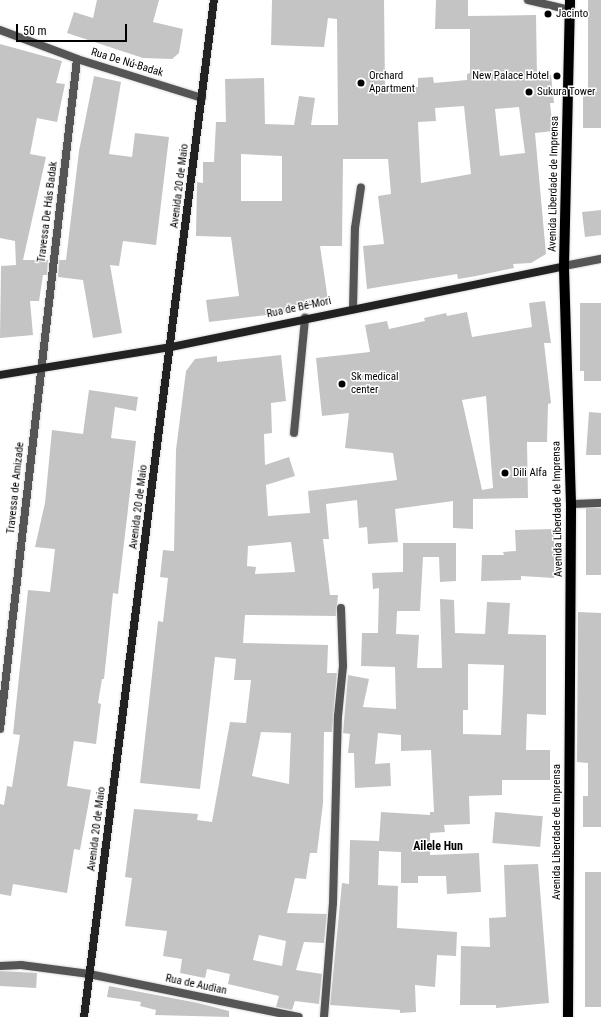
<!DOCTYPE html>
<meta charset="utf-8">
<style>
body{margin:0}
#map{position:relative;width:601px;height:1017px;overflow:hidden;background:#fff;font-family:"Roboto Condensed",sans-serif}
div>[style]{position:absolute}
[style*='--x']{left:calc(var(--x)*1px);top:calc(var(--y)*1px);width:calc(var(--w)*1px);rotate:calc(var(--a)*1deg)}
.building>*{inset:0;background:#c4c4c4;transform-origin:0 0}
.roads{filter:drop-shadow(0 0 1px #dbdbdb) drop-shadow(0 0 1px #dbdbdb)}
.service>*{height:8px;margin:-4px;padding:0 4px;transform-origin:4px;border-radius:4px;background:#555}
.minor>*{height:8px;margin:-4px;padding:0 4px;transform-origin:4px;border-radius:4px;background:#555}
.tertiary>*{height:8px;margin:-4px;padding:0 4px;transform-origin:4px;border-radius:4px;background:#555}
.secondary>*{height:8px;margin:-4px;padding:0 4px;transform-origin:4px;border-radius:4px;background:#222}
.primary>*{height:10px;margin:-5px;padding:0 5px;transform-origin:5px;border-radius:5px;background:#000}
.dots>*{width:11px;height:11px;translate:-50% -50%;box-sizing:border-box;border:2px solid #fff;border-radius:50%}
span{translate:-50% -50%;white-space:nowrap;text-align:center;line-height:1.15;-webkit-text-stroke:3px #fff;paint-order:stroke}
.poi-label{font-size:11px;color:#000}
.left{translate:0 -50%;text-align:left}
.right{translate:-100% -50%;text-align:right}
.street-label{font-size:11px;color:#000}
.neighbourhood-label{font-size:12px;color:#000;font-weight:700}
.scale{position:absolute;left:16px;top:24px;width:111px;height:18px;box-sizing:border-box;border:2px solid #000;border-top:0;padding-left:5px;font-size:12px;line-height:14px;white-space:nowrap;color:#000;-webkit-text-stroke:3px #fff;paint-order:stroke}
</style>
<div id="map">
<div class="building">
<i style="clip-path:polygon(97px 0,159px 0,153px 22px,183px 29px,179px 53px,172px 59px,143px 58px,67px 33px,74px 12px,93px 18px)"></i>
<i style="clip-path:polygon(evenodd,272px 0,384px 0,385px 88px,418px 87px,418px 78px,433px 77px,434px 83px,467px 80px,467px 74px,470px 73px,470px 29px,435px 29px,436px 0,468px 0,468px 16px,536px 15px,537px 77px,551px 75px,554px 103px,550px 103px,553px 131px,535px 133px,546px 254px,531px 263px,513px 264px,514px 268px,476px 276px,458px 279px,457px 274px,367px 289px,363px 246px,384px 244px,378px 196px,391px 194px,388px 159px,343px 159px,342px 246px,320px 246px,328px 300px,290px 306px,291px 312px,209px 322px,206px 300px,239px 296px,231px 237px,196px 236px,197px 182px,203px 183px,203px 162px,214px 162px,216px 122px,226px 122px,225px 79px,264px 78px,265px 124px,294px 125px,299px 96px,315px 98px,311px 125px,338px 125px,337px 19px,328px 18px,324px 47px,271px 45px,272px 0,464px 106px,471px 174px,421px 183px,418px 122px,436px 121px,435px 108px,464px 106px,272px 0,519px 107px,525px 153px,500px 156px,495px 109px,519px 107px,272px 0,241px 154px,282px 156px,282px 201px,241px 201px,241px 154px)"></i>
<i style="clip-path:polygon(588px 0,601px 0,601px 128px,583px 128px,583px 93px,588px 93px)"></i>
<i style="clip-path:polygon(0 44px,62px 61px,56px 83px,65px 84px,57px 122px,37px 118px,30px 154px,46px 157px,23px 260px,48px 260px,47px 275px,43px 275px,39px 301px,30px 301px,33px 335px,0 338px,1px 266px,16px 265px,15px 241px,0 238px)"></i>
<i style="clip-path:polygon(94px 76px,121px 82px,109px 154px,132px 157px,135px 133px,169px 137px,156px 245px,123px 241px,119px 266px,110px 265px,122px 333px,93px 338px,83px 280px,58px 277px,59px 260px,66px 260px,79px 151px)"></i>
<i style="clip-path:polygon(601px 210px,601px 235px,585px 237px,582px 212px)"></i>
<i style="clip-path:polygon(evenodd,545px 301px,551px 343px,544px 343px,551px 403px,548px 404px,547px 442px,527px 442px,528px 498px,473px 499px,473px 529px,453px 528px,453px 501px,395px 509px,398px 542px,368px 544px,367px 527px,359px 528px,357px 500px,326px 504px,329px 539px,323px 539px,330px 595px,338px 595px,336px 616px,245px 615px,243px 643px,328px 645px,327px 673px,337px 673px,332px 732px,324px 732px,323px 803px,317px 853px,310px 853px,306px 879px,295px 878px,287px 913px,327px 914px,324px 943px,304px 942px,296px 970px,322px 974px,319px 1004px,295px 1001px,292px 1010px,276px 1007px,279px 996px,228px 984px,230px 974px,207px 969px,205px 978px,180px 973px,182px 959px,163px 956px,167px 931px,125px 926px,132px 878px,125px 877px,134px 809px,198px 814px,197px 820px,212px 822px,230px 722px,246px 723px,251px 680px,234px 680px,236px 659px,215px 657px,200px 789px,140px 783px,158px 621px,163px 622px,168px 578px,160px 577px,163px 550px,174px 551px,176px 450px,186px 371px,195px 359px,217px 356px,217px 362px,281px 355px,286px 401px,271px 403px,272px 433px,264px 434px,265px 465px,289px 457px,295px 476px,266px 485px,268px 516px,310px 513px,308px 491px,397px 480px,393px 453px,345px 448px,349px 413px,322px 416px,316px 358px,370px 352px,365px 325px,387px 321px,389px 329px,425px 321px,424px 318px,446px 313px,447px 316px,467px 312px,472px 337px,532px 327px,529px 303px,545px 301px,486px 396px,493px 488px,482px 490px,462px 400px,486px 396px,545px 301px,291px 542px,295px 572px,255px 574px,256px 567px,247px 566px,248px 546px,291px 542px,545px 301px,261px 732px,291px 733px,289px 784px,252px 776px,261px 732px,545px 301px,259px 935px,286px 941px,282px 966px,253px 960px,259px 935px)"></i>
<i style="clip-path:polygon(580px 303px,601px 303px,601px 381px,584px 381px,584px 371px,580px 371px)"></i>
<i style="clip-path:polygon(89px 390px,138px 397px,136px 411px,115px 407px,111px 438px,136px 441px,118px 594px,113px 593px,104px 679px,102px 679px,98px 703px,101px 704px,96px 744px,74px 741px,67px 786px,91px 790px,80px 850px,74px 849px,67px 893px,13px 884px,11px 896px,0 894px,0 804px,4px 805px,7px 786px,12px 787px,20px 735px,13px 734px,28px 590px,50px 592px,55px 549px,35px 547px,45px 503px,52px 430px,83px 434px)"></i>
<i style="clip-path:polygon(589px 412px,601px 413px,601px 455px,586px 455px)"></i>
<i style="left:601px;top:508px;width:67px;height:15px;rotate:90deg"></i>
<i style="clip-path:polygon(554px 529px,554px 578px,521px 576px,521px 580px,481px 581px,482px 555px,504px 555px,503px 552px,516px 551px,515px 530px)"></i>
<i style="clip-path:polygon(evenodd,403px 543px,456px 543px,456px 581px,440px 582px,439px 557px,423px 557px,420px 611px,397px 611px,396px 634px,419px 635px,417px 668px,442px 668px,440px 599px,454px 600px,455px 633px,485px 634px,487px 602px,510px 603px,508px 634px,546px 635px,546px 715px,527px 714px,526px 750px,550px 750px,550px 780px,502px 780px,502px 795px,469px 796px,470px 824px,444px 825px,445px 832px,430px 833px,430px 855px,479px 853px,481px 892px,447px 894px,446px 876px,418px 876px,418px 883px,401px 883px,401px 852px,379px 851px,378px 885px,398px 886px,397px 928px,457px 932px,456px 956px,437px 955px,435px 987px,415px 985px,416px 1012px,400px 1013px,400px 1010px,330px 1005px,342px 883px,349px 884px,350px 840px,379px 841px,381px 812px,430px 815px,430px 812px,434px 812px,431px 750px,401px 751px,401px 735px,378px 733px,375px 764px,390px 763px,391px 786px,355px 788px,354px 753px,348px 753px,350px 734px,343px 733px,348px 675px,369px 679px,363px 707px,396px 709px,395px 667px,361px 666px,362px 633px,378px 633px,379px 588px,373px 589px,372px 573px,403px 572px,403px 543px,468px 664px,504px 665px,501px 735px,463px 734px,463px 710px,468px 710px,468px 664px)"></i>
<i style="clip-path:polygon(578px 612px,601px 613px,601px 827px,583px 827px,583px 796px,588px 796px,588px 763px,577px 762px)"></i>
<i style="left:495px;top:812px;width:48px;height:31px;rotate:5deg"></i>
<i style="clip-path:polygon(538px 864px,549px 1003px,496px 1008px,496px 1005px,460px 1005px,461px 946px,490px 947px,489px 918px,506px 917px,504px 865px)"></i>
<i style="left:601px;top:872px;width:135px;height:16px;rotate:90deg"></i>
<i style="left:0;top:971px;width:37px;height:15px;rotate:3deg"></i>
<i style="clip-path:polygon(109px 986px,198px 1003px,229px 1011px,229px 1017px,155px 1015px,156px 1010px,140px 1006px,141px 1002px,107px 997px)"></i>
</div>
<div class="roads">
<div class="service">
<i style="--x:528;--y:0;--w:43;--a:13.4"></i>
<i style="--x:294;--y:433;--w:116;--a:-84.5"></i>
<i style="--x:324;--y:1017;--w:114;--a:-85.5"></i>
<i style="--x:333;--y:903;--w:187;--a:-88.5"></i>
<i style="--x:338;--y:716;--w:50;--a:-84.3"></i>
<i style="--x:343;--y:666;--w:58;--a:-92"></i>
</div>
<div class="minor">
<i style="--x:0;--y:30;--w:82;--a:20.6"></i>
<i style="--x:77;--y:59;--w:131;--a:17.3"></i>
<i style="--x:353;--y:308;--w:80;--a:-88.6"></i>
<i style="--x:355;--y:228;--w:41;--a:-81.7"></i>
<i style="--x:571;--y:504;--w:30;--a:-2"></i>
<i style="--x:0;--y:729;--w:674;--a:-83.44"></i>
<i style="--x:0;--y:966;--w:21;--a:-3"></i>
<i style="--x:21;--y:965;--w:69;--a:7.5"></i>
</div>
<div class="tertiary">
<i style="--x:564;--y:266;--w:38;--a:-11"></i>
<i style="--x:89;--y:974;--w:214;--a:11.6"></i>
</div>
<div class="secondary">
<i style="--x:0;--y:375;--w:173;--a:-9.3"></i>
<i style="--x:171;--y:347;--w:401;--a:-11.6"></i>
<i style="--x:84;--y:1017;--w:1025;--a:-82.72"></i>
</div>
<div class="primary">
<i style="--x:568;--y:1017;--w:513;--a:-89.66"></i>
<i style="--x:571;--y:504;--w:238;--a:-91.7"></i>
<i style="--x:564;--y:266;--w:266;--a:-88.7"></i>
</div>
</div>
<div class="dots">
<i style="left:548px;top:14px;background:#000"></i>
<i style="left:557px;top:76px;background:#000"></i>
<i style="left:361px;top:83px;background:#000"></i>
<i style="left:529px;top:92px;background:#000"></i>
<i style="left:342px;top:384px;background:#000"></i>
<i style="left:505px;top:473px;background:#000"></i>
</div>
<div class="poi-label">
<span class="left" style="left:556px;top:14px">Jacinto</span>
<span class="right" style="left:549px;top:76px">New Palace Hotel</span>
<span class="left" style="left:369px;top:83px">Orchard<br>Apartment</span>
<span class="left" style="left:537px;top:92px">Sukura Tower</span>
<span class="left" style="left:351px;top:384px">Sk medical<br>center</span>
<span class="left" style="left:513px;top:473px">Dili Alfa</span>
</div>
<div class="street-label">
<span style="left:127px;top:63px;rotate:17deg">Rua De Nú-Badak</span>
<span style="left:554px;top:184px;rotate:-89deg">Avenida Liberdade de Imprensa</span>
<span style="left:180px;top:186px;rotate:-83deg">Avenida 20 de Maio</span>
<span style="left:48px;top:212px;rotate:-83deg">Travessa De Hás Badak</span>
<span style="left:299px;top:308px;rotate:-12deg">Rua de Bé-Mori</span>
<span style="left:16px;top:488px;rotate:-84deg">Travessa de Amizade</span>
<span style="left:139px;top:507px;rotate:-83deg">Avenida 20 de Maio</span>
<span style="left:558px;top:509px;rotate:-91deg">Avenida Liberdade de Imprensa</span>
<span style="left:97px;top:829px;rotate:-83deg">Avenida 20 de Maio</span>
<span style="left:557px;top:832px;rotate:-90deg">Avenida Liberdade de Imprensa</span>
<span style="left:196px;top:985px;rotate:12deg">Rua de Audian</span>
</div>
<div class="neighbourhood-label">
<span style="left:438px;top:847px">Ailele Hun</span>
</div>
<div class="scale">50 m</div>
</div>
